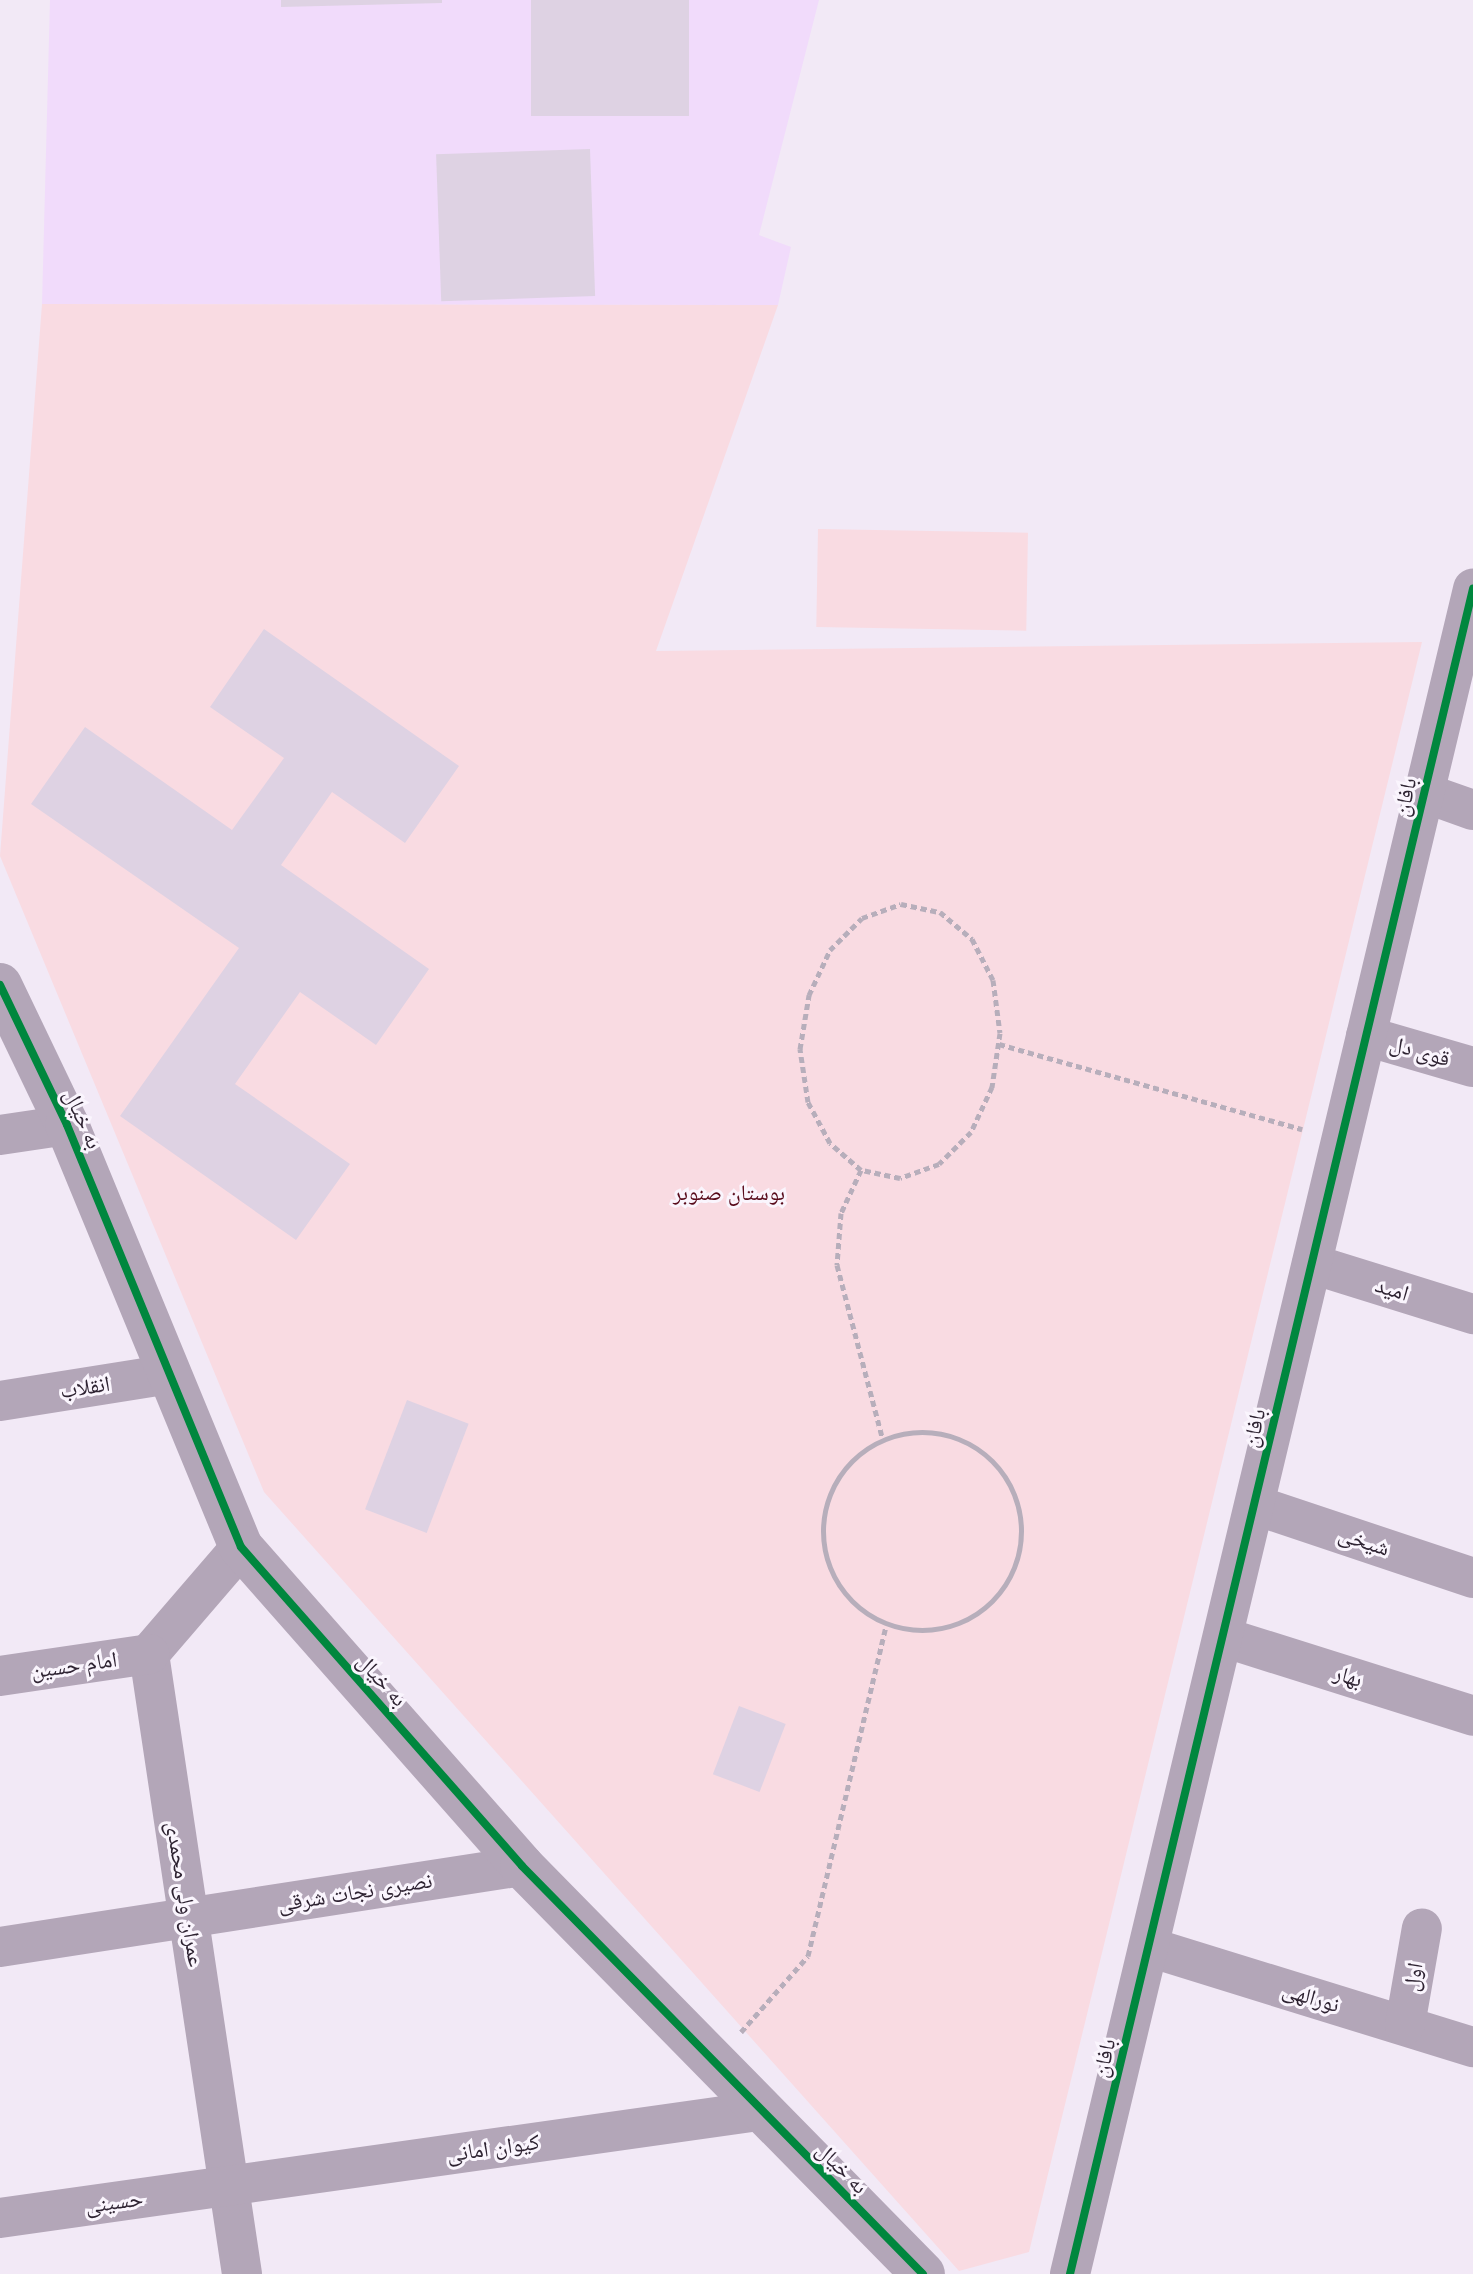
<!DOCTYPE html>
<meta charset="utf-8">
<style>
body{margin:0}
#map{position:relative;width:1473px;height:2274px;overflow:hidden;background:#f2e9f6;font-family:"DM Sans","Noto Naskh Arabic",sans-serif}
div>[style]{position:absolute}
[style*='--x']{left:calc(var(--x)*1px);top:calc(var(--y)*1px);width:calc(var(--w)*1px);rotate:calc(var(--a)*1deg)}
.built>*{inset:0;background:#f1dbfb}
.green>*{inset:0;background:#f9dbe2;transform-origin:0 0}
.building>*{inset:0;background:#ded2e3;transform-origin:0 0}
.path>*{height:5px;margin-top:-2.5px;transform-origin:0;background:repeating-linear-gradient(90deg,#b7aebb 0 6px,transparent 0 10px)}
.path>.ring{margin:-2.5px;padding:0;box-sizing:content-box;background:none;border:5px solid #b7aebb;border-radius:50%}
.minor>*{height:40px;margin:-20px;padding:0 20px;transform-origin:20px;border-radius:20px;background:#b3a6b8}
.tertiary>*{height:44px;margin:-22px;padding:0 22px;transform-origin:22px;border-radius:22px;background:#b3a6b8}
.cycleway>*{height:8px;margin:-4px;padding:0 4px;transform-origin:4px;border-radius:4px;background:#00873e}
span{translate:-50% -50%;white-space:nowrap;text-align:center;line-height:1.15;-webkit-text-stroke:6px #faf5fd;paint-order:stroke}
.street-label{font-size:22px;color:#2e2332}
.park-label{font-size:22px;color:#580b1b}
</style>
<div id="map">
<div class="built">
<i style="clip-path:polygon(50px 0,819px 0,759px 235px,791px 247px,778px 305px,42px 304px)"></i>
</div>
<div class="green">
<i style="clip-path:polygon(42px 304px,778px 305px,656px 651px,1422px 642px,1029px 2252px,959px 2271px,264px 1492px,0 856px)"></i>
<i style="left:818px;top:529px;width:210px;height:98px;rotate:1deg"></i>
</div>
<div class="building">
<i style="clip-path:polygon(281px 0,442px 0,442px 3px,281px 7px)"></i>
<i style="left:531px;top:0;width:158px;height:116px"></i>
<i style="left:590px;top:149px;width:147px;height:154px;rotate:88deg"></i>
<i style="clip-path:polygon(264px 629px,459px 766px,405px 843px,332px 792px,281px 865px,429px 969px,376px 1045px,300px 992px,235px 1084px,350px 1164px,296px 1240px,120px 1116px,239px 948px,31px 804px,85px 727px,232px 830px,284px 758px,210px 707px)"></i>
<i style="left:407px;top:1400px;width:66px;height:117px;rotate:21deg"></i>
<i style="left:739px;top:1706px;width:50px;height:73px;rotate:21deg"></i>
</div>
<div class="path">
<i style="--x:901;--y:904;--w:40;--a:12"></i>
<i style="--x:940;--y:912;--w:42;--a:40.2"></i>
<i style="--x:972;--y:939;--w:46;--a:62.9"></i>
<i style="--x:993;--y:980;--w:53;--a:82.5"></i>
<i style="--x:1000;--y:1033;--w:55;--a:98.4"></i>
<i style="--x:992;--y:1087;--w:50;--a:115"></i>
<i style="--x:971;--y:1132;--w:45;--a:135"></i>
<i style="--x:939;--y:1164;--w:41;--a:160.3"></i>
<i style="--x:900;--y:1178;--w:40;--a:-168"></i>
<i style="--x:861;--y:1170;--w:41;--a:-138.9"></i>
<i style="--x:830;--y:1143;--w:47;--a:-118.2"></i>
<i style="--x:808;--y:1102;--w:54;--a:-98.6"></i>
<i style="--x:800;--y:1049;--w:55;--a:-80.5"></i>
<i style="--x:809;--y:995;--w:50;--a:-65"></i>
<i style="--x:830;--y:950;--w:45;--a:-45"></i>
<i style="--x:862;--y:918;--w:41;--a:-19.7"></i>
<i style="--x:999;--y:1044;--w:315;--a:15.7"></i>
<i style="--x:861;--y:1170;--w:47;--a:114.9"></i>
<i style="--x:841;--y:1213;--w:52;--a:94.4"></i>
<i style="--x:837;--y:1265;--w:181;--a:75.3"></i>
<i class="ring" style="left:823px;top:1432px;width:193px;height:193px"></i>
<i style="--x:741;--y:2032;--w:101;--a:-48.6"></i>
<i style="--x:808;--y:1956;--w:342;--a:-76.7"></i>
</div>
<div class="minor">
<i style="--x:1425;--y:793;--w:51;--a:19.5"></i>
<i style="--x:1366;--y:1036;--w:111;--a:16.2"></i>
<i style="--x:0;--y:1135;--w:68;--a:-8.5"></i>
<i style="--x:1312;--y:1264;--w:169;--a:17.3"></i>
<i style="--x:0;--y:1401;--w:172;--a:-9"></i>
<i style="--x:1255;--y:1505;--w:230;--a:18.5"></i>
<i style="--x:241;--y:1547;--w:141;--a:130.7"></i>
<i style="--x:149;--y:1654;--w:627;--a:81.47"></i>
<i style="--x:1223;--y:1637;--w:262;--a:17.5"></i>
<i style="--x:0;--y:1676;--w:151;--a:-8.4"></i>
<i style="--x:0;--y:1947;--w:528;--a:-8.82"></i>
<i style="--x:1149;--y:1947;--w:339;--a:17.2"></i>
<i style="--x:1405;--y:2025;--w:98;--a:-80.1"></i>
<i style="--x:0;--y:2218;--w:766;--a:-8.03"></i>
<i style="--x:1070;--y:2274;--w:1733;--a:-76.55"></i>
</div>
<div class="tertiary">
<i style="--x:0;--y:985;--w:155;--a:64.4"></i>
<i style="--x:67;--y:1125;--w:456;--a:67.6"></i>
<i style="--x:241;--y:1547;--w:425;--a:48.6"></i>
<i style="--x:522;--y:1866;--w:572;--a:45.5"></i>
</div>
<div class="cycleway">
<i style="--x:0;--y:985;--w:155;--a:64.4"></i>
<i style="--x:67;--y:1125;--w:456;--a:67.6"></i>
<i style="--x:241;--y:1547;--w:425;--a:48.6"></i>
<i style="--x:522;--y:1866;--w:572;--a:45.5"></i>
<i style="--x:1070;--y:2274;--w:1733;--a:-76.55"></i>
</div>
<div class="street-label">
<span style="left:1405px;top:797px;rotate:-77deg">بافان</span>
<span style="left:1420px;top:1051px;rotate:16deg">قوی دل</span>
<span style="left:83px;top:1119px;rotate:66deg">به خیال</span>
<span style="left:1392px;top:1289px;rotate:17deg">امید</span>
<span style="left:85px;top:1387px;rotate:-9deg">انقلاب</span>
<span style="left:1254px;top:1428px;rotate:-77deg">بافان</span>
<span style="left:1364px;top:1541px;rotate:18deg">شیخی</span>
<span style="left:74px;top:1665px;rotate:-8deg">امام حسین</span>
<span style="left:1348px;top:1676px;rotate:17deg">بهار</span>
<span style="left:382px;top:1680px;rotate:48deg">به خیال</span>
<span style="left:355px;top:1892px;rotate:-9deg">نصیری نجات شرقی</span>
<span style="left:185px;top:1894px;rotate:81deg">عمران ولی محمدی</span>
<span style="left:1413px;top:1977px;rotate:-80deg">اول</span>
<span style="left:1311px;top:1997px;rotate:17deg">نورالهی</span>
<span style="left:1104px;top:2058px;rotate:-77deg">بافان</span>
<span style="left:493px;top:2148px;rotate:-8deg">کیوان امانی</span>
<span style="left:842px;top:2168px;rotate:45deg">به خیال</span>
<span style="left:114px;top:2202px;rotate:-8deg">حسینی</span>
</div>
<div class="park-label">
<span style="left:729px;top:1193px">بوستان صنوبر</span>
</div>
</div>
